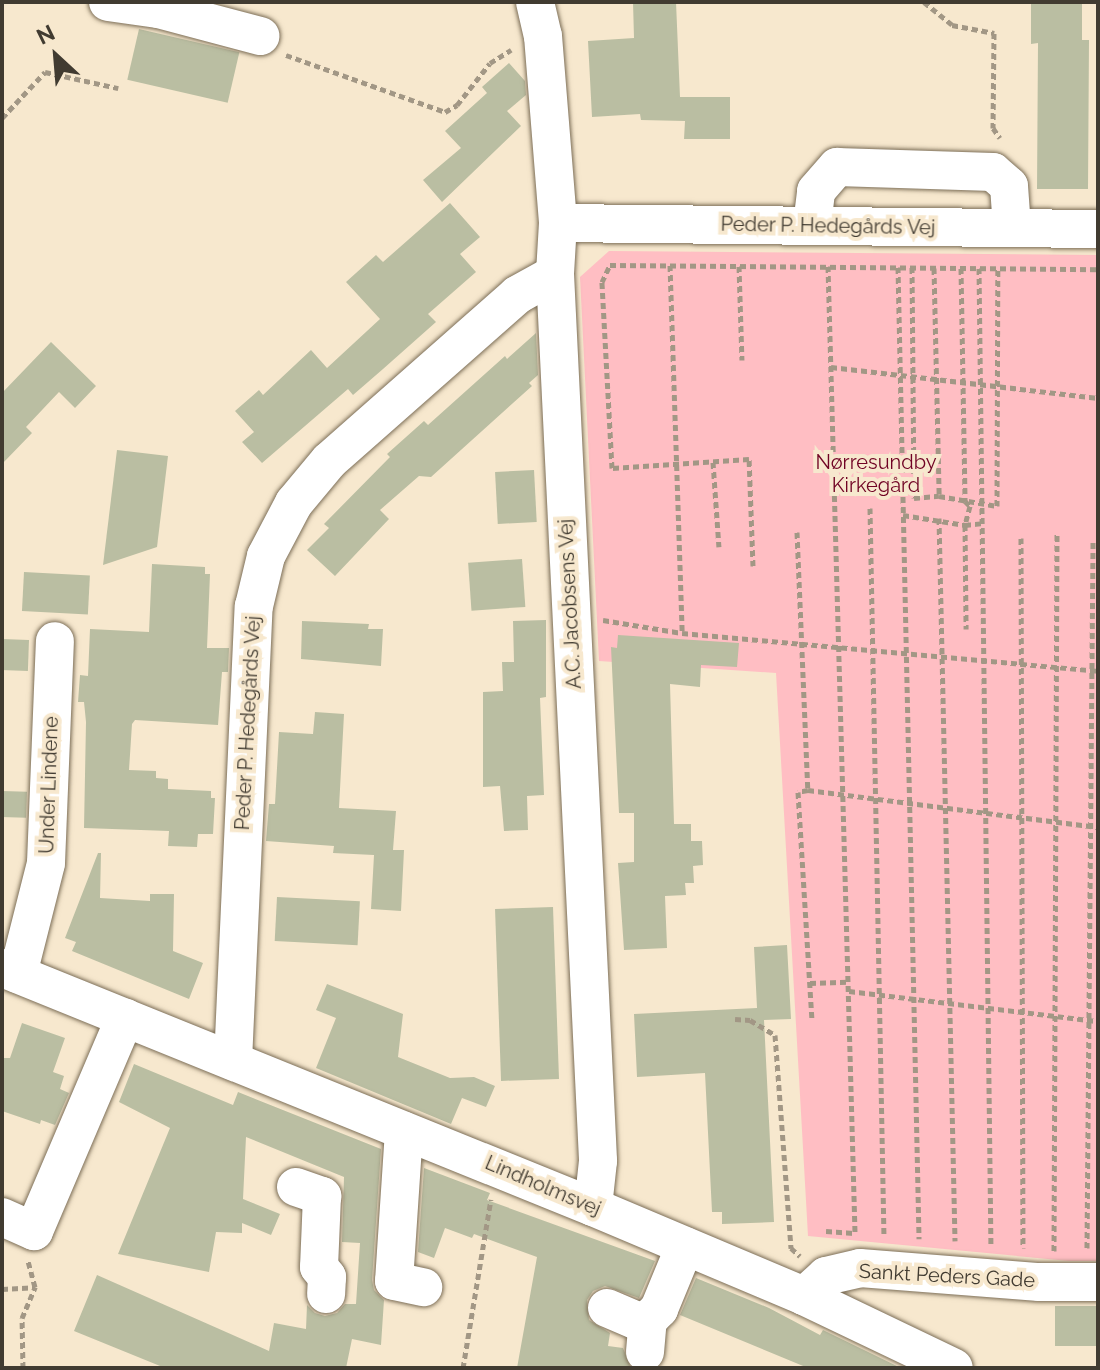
<!DOCTYPE html>
<meta charset="utf-8">
<style>
body{margin:0}
#map{position:relative;width:1100px;height:1370px;overflow:hidden;background:#f7e8ce;font-family:Raleway,sans-serif}
div>[style]{position:absolute}
[style*='--x']{left:calc(var(--x)*1px);top:calc(var(--y)*1px);width:calc(var(--w)*1px);rotate:calc(var(--a)*1deg)}
.green>*{inset:0;background:#ffbec3}
.building>*{inset:0;background:#babea2;transform-origin:0 0}
.path>*{height:5px;margin-top:-2.5px;transform-origin:0;background:repeating-linear-gradient(90deg,#a29785 0 6px,transparent 0 10px)}
.roads{filter:drop-shadow(0 0 2px #7c6e57) drop-shadow(0 0 2px #7c6e57)}
.minor>*{height:38px;margin:-19px;padding:0 19px;transform-origin:19px;border-radius:19px;background:#fff}
span{translate:-50% -50%;white-space:nowrap;text-align:center;line-height:1.15;-webkit-text-stroke:8px #f7e8ce;paint-order:stroke}
.street-label{font-size:20px;color:#413b31}
.park-label{font-size:20px;color:#700324}
.frame{position:absolute;inset:0;border:4px solid #413b31;pointer-events:none}
.north{position:absolute;left:16px;top:16px;width:80px;height:80px;-webkit-text-stroke:6px #f7e8ce;paint-order:stroke;rotate:334deg;font-size:22px;font-weight:700;line-height:32px;text-align:center;color:#413b31}
.north::after{content:'';display:block;margin:auto;width:28px;height:36px;background:#413b31;clip-path:polygon(50% 0,100% 100%,50% 72%,0 100%)}
</style>
<div id="map">
<div class="green">
<i style="clip-path:polygon(609px 251px,1098px 255px,1098px 1261px,1069px 1261px,808px 1236px,776px 673px,599px 661px,580px 277px)"></i>
</div>
<div class="building">
<i style="clip-path:polygon(633px 2px,676px 2px,680px 97px,730px 97px,730px 139px,684px 139px,685px 121px,641px 120px,640px 114px,592px 117px,588px 41px,634px 38px)"></i>
<i style="clip-path:polygon(1031px 2px,1082px 2px,1082px 40px,1089px 40px,1088px 189px,1037px 189px,1038px 43px,1031px 44px)"></i>
<i style="left:139px;top:29px;width:103px;height:52px;rotate:13deg"></i>
<i style="clip-path:polygon(509px 63px,525px 81px,526px 95px,507px 111px,521px 126px,442px 202px,423px 180px,461px 148px,445px 131px,487px 93px,482px 87px)"></i>
<i style="clip-path:polygon(450px 203px,480px 237px,460px 254px,476px 272px,428px 314px,436px 322px,383px 369px,353px 395px,348px 389px,262px 463px,242px 442px,254px 432px,235px 411px,259px 390px,263px 395px,311px 350px,327px 368px,380px 319px,346px 282px,376px 255px,383px 262px)"></i>
<i style="clip-path:polygon(536px 333px,538px 375px,529px 383px,532px 386px,431px 477px,419px 476px,380px 510px,389px 519px,335px 576px,307px 550px,329px 528px,324px 524px,390px 457px,387px 454px,424px 421px,428px 425px,505px 356px,507px 359px)"></i>
<i style="clip-path:polygon(51px 342px,96px 386px,75px 408px,59px 392px,26px 427px,32px 433px,2px 464px,2px 393px)"></i>
<i style="clip-path:polygon(117px 450px,168px 456px,157px 547px,103px 565px)"></i>
<i style="left:534px;top:470px;width:52px;height:39px;rotate:87deg"></i>
<i style="left:522px;top:559px;width:48px;height:54px;rotate:86deg"></i>
<i style="clip-path:polygon(152px 564px,205px 567px,205px 574px,210px 574px,207px 648px,229px 648px,228px 672px,222px 672px,218px 725px,135px 720px,132px 724px,129px 770px,156px 771px,156px 778px,168px 779px,168px 789px,211px 791px,211px 798px,215px 798px,213px 834px,198px 834px,197px 847px,168px 846px,169px 831px,84px 828px,86px 722px,84px 702px,78px 702px,80px 675px,88px 676px,90px 629px,149px 632px)"></i>
<i style="left:24px;top:572px;width:66px;height:39px;rotate:3deg"></i>
<i style="clip-path:polygon(546px 620px,546px 697px,540px 698px,544px 795px,527px 796px,528px 830px,504px 831px,500px 786px,483px 787px,483px 692px,503px 691px,502px 662px,514px 662px,513px 621px)"></i>
<i style="clip-path:polygon(302px 621px,369px 624px,368px 629px,383px 629px,381px 666px,301px 659px)"></i>
<i style="clip-path:polygon(618px 635px,739px 643px,737px 667px,701px 665px,700px 687px,670px 684px,674px 824px,691px 824px,691px 841px,702px 841px,703px 865px,693px 866px,694px 883px,685px 883px,686px 895px,665px 896px,667px 948px,624px 950px,618px 863px,634px 862px,634px 813px,619px 813px,611px 647px,617px 648px)"></i>
<i style="left:2px;top:639px;width:27px;height:31px;rotate:2deg"></i>
<i style="clip-path:polygon(315px 712px,344px 714px,339px 808px,396px 811px,393px 850px,404px 850px,401px 911px,371px 909px,374px 855px,333px 853px,334px 846px,266px 841px,269px 804px,275px 804px,279px 732px,313px 734px)"></i>
<i style="left:2px;top:791px;width:25px;height:26px;rotate:2deg"></i>
<i style="clip-path:polygon(98px 853px,101px 853px,100px 898px,150px 901px,150px 894px,174px 894px,173px 951px,203px 963px,189px 999px,72px 951px,76px 942px,65px 938px)"></i>
<i style="left:277px;top:897px;width:83px;height:44px;rotate:3deg"></i>
<i style="left:553px;top:907px;width:172px;height:58px;rotate:88deg"></i>
<i style="clip-path:polygon(787px 945px,791px 1019px,764px 1020px,774px 1222px,722px 1224px,722px 1212px,712px 1212px,705px 1073px,637px 1077px,634px 1014px,757px 1008px,754px 947px)"></i>
<i style="clip-path:polygon(327px 984px,403px 1014px,398px 1057px,450px 1078px,474px 1077px,495px 1086px,486px 1107px,462px 1098px,451px 1124px,316px 1068px,336px 1018px,316px 1010px)"></i>
<i style="clip-path:polygon(22px 1023px,65px 1038px,53px 1072px,64px 1076px,60px 1089px,69px 1093px,55px 1125px,41px 1120px,40px 1124px,2px 1111px,2px 1058px,10px 1058px)"></i>
<i style="clip-path:polygon(134px 1064px,233px 1105px,238px 1092px,381px 1149px,372px 1280px,374px 1290px,384px 1300px,381px 1345px,352px 1339px,346px 1368px,165px 1368px,74px 1331px,97px 1275px,269px 1351px,274px 1323px,306px 1329px,307px 1305px,315px 1313px,325px 1316px,337px 1313px,345px 1304px,356px 1304px,360px 1243px,342px 1242px,344px 1177px,246px 1137px,243px 1199px,280px 1214px,271px 1235px,242px 1223px,242px 1233px,216px 1232px,209px 1272px,118px 1254px,170px 1128px,119px 1102px)"></i>
<i style="clip-path:polygon(424px 1168px,490px 1193px,487px 1200px,655px 1261px,639px 1298px,605px 1286px,593px 1291px,587px 1300px,589px 1320px,610px 1333px,608px 1346px,623px 1348px,631px 1368px,517px 1368px,537px 1257px,474px 1234px,472px 1238px,445px 1228px,434px 1258px,418px 1252px)"></i>
<i style="clip-path:polygon(696px 1278px,769px 1308px,820px 1335px,823px 1330px,901px 1368px,808px 1368px,680px 1315px)"></i>
<i style="left:1055px;top:1306px;width:43px;height:40px"></i>
</div>
<div class="path">
<i style="--x:924;--y:2;--w:36;--a:39"></i>
<i style="--x:952;--y:25;--w:43;--a:10.8"></i>
<i style="--x:994;--y:33;--w:95;--a:90.6"></i>
<i style="--x:993;--y:128;--w:12;--a:55"></i>
<i style="--x:286;--y:55;--w:169;--a:19.7"></i>
<i style="--x:445;--y:112;--w:14;--a:-30"></i>
<i style="--x:457;--y:105;--w:53;--a:-51.8"></i>
<i style="--x:490;--y:63;--w:25;--a:-32"></i>
<i style="--x:2;--y:118;--w:63;--a:-46.9"></i>
<i style="--x:45;--y:72;--w:75;--a:12.4"></i>
<i style="--x:670;--y:265;--w:368;--a:88.1"></i>
<i style="--x:739;--y:266;--w:94;--a:88.2"></i>
<i style="--x:828;--y:266;--w:967;--a:88.4"></i>
<i style="--x:898;--y:267;--w:972;--a:88.76"></i>
<i style="--x:912;--y:267;--w:231;--a:89.5"></i>
<i style="--x:914;--y:498;--w:25;--a:-5"></i>
<i style="--x:934;--y:268;--w:228;--a:88.7"></i>
<i style="--x:939;--y:496;--w:59;--a:9.8"></i>
<i style="--x:997;--y:506;--w:238;--a:-89.8"></i>
<i style="--x:961;--y:268;--w:233;--a:89"></i>
<i style="--x:965;--y:501;--w:7;--a:45"></i>
<i style="--x:970;--y:506;--w:20;--a:105"></i>
<i style="--x:965;--y:525;--w:104;--a:89.4"></i>
<i style="--x:979;--y:268;--w:977;--a:89.3"></i>
<i style="--x:831;--y:367;--w:269;--a:6.6"></i>
<i style="--x:713;--y:462;--w:85;--a:86"></i>
<i style="--x:870;--y:508;--w:728;--a:88.9"></i>
<i style="--x:903;--y:515;--w:63;--a:9.2"></i>
<i style="--x:965;--y:525;--w:18;--a:-6"></i>
<i style="--x:939;--y:518;--w:723;--a:88.73"></i>
<i style="--x:797;--y:532;--w:258;--a:87.6"></i>
<i style="--x:808;--y:790;--w:292;--a:7.3"></i>
<i style="--x:1021;--y:538;--w:710;--a:89.84"></i>
<i style="--x:753;--y:566;--w:107;--a:-92.1"></i>
<i style="--x:749;--y:459;--w:137;--a:176.2"></i>
<i style="--x:612;--y:468;--w:186;--a:-93.1"></i>
<i style="--x:602;--y:282;--w:19;--a:-65"></i>
<i style="--x:610;--y:265;--w:488;--a:0.5"></i>
<i style="--x:603;--y:620;--w:80;--a:9.3"></i>
<i style="--x:682;--y:633;--w:418;--a:5.2"></i>
<i style="--x:808;--y:790;--w:10;--a:169"></i>
<i style="--x:798;--y:792;--w:228;--a:86.5"></i>
<i style="--x:810;--y:983;--w:38;--a:-2"></i>
<i style="--x:849;--y:991;--w:251;--a:6.9"></i>
<i style="--x:735;--y:1019;--w:15;--a:4"></i>
<i style="--x:750;--y:1020;--w:29;--a:31"></i>
<i style="--x:775;--y:1035;--w:214;--a:85.7"></i>
<i style="--x:791;--y:1248;--w:12;--a:42"></i>
<i style="--x:826;--y:1231;--w:28;--a:4"></i>
<i style="--x:1087;--y:1248;--w:706;--a:-89.51"></i>
<i style="--x:1054;--y:1251;--w:718;--a:-89.76"></i>
<i style="--x:2;--y:1289;--w:33;--a:-3"></i>
<i style="--x:23;--y:1368;--w:50;--a:-91.1"></i>
<i style="--x:22;--y:1318;--w:34;--a:-67"></i>
<i style="--x:35;--y:1287;--w:27;--a:-105"></i>
<i style="--x:463;--y:1368;--w:171;--a:-80.6"></i>
</div>
<div class="roads">
<div class="minor">
<i style="--x:108;--y:2;--w:50;--a:8"></i>
<i style="--x:158;--y:9;--w:106;--a:14.8"></i>
<i style="--x:535;--y:2;--w:35;--a:77"></i>
<i style="--x:543;--y:36;--w:188;--a:85.4"></i>
<i style="--x:558;--y:223;--w:51;--a:93.4"></i>
<i style="--x:555;--y:274;--w:888;--a:87.22"></i>
<i style="--x:598;--y:1161;--w:46;--a:96.2"></i>
<i style="--x:558;--y:223;--w:540;--a:0.64"></i>
<i style="--x:812;--y:225;--w:34;--a:-83"></i>
<i style="--x:816;--y:191;--w:32;--a:-49"></i>
<i style="--x:837;--y:167;--w:156;--a:1.8"></i>
<i style="--x:993;--y:172;--w:21;--a:41"></i>
<i style="--x:1009;--y:186;--w:42;--a:85.9"></i>
<i style="--x:2;--y:968;--w:637;--a:22.02"></i>
<i style="--x:593;--y:1207;--w:229;--a:22.9"></i>
<i style="--x:804;--y:1296;--w:166;--a:25.6"></i>
<i style="--x:18;--y:974;--w:114;--a:-75.8"></i>
<i style="--x:46;--y:863;--w:222;--a:-87.7"></i>
<i style="--x:233;--y:1061;--w:455;--a:-87.4"></i>
<i style="--x:254;--y:606;--w:51;--a:-76.5"></i>
<i style="--x:266;--y:556;--w:60;--a:-62.2"></i>
<i style="--x:294;--y:503;--w:55;--a:-50.2"></i>
<i style="--x:329;--y:461;--w:251;--a:-41.4"></i>
<i style="--x:517;--y:295;--w:43;--a:-28.9"></i>
<i style="--x:404;--y:1131;--w:150;--a:93.8"></i>
<i style="--x:394;--y:1281;--w:30;--a:12"></i>
<i style="--x:296;--y:1187;--w:28;--a:19"></i>
<i style="--x:322;--y:1196;--w:71;--a:92.4"></i>
<i style="--x:319;--y:1267;--w:13;--a:51"></i>
<i style="--x:327;--y:1277;--w:17;--a:93"></i>
<i style="--x:2;--y:1217;--w:35;--a:24"></i>
<i style="--x:34;--y:1231;--w:232;--a:-66.9"></i>
<i style="--x:804;--y:1296;--w:30;--a:-42"></i>
<i style="--x:826;--y:1276;--w:35;--a:-13"></i>
<i style="--x:860;--y:1268;--w:180;--a:4.5"></i>
<i style="--x:1039;--y:1282;--w:59;--a:0"></i>
<i style="--x:607;--y:1308;--w:33;--a:23"></i>
<i style="--x:637;--y:1321;--w:11;--a:-5"></i>
<i style="--x:648;--y:1320;--w:16;--a:-45"></i>
<i style="--x:659;--y:1309;--w:68;--a:-67.6"></i>
<i style="--x:645;--y:1352;--w:32;--a:-85"></i>
</div>
</div>
<div class="street-label">
<span style="left:828px;top:226px;rotate:1deg">Peder P. Hedegårds Vej</span>
<span style="left:570px;top:604px;rotate:-93deg">A.C. Jacobsens Vej</span>
<span style="left:248px;top:723px;rotate:-87deg">Peder P. Hedegårds Vej</span>
<span style="left:49px;top:785px;rotate:-88deg">Under Lindene</span>
<span style="left:543px;top:1186px;rotate:23deg">Lindholmsvej</span>
<span style="left:947px;top:1276px;rotate:3deg">Sankt Peders Gade</span>
</div>
<div class="park-label">
<span style="left:876px;top:474px">Nørresundby<br>Kirkegård</span>
</div>
<div class="frame"></div>
<div class="north">N</div>
</div>
